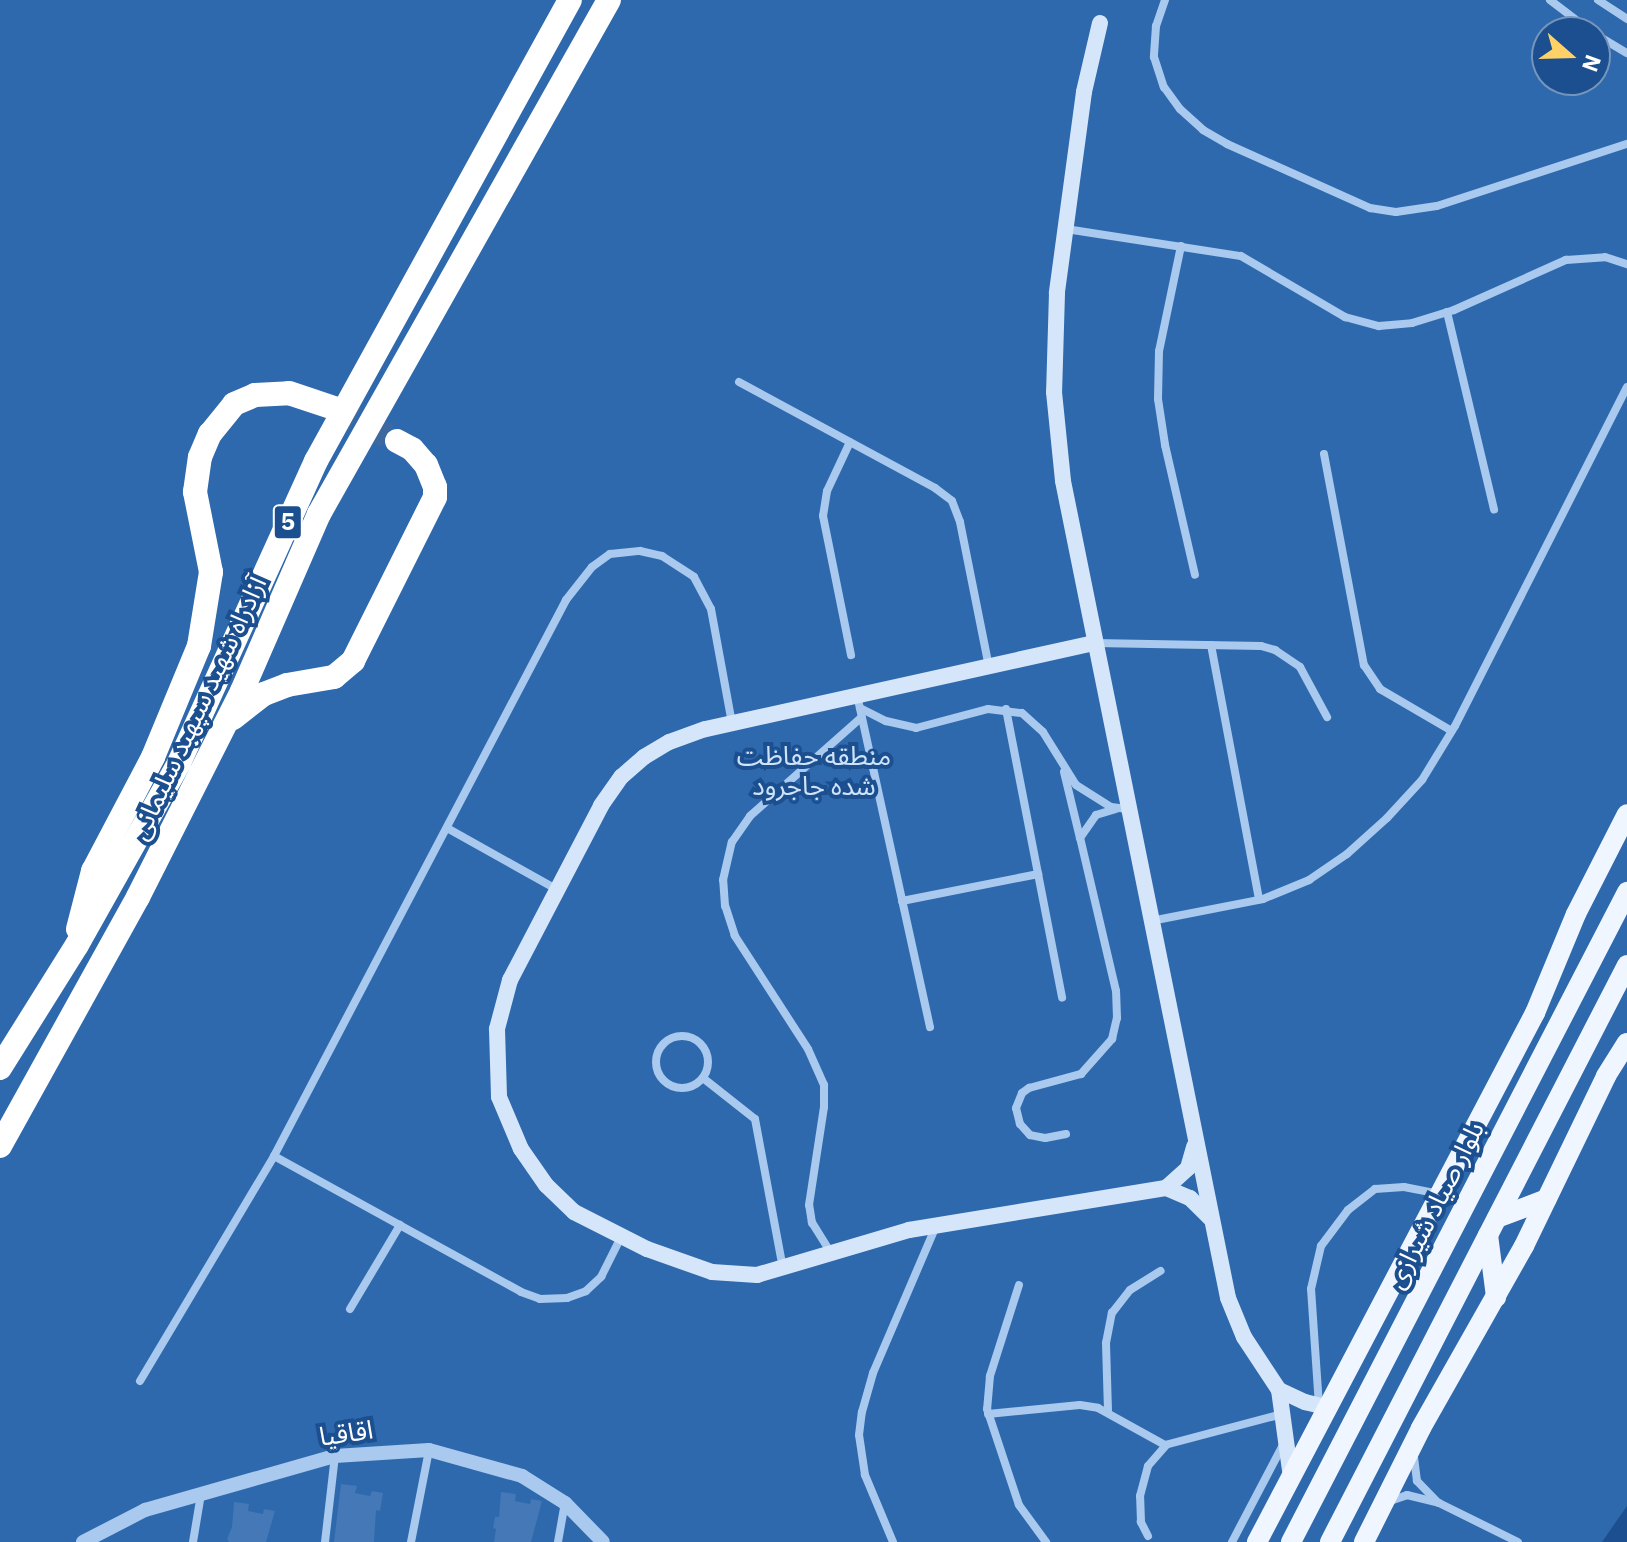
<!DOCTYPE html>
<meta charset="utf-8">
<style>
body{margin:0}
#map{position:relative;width:1627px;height:1542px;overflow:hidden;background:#1b4f8f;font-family:"IBM Plex Sans","Noto Sans Arabic",sans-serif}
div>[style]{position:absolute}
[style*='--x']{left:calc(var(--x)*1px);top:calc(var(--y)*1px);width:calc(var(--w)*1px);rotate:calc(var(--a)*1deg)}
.green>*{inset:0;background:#2e69ad}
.building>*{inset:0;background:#4478b7}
.motorway-tunnel>*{height:24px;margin-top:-12px;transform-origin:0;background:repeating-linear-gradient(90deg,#3d69a0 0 24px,transparent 0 36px)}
.minor>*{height:8px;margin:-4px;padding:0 4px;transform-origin:4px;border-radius:4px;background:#a9c9ee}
.minor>.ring{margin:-4px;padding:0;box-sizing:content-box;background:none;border:8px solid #a9c9ee;border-radius:50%}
.tertiary>*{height:14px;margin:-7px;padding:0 7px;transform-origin:7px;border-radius:7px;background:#a9c9ee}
.secondary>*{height:16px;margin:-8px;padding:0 8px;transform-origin:8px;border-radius:8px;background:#d6e6fa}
.primary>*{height:20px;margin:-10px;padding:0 10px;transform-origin:10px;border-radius:10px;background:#f0f6ff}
.motorway>*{height:24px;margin:-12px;padding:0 12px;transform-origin:12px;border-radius:12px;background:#fff}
span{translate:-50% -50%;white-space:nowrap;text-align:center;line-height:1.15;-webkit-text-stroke:8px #1b4f8f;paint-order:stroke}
.shield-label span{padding:2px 6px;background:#1b4f8f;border:2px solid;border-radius:6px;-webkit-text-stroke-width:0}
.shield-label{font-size:24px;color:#fff;font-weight:700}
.street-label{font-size:26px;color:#fff}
.park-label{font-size:26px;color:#cfe3fa}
.north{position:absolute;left:1531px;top:16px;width:80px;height:80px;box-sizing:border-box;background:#1b4f8f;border:2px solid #7695bc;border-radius:50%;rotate:110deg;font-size:22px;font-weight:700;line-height:32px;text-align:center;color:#fff}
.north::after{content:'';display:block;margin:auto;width:28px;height:36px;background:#ffd166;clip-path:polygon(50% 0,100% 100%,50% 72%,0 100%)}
</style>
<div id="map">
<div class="green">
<i style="clip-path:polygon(evenodd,0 0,1627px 0,1627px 1506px,1602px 1542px,0 1542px,0 0,1547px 32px,1595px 32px,1595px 80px,1547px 80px,1547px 32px)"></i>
</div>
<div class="building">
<i style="clip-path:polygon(341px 1484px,357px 1486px,355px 1493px,370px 1496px,372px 1491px,383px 1493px,380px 1511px,376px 1510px,374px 1542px,334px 1542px)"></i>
<i style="clip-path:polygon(501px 1492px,516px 1494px,515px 1501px,530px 1504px,531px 1499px,542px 1501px,531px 1542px,494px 1542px,496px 1529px,493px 1528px,495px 1517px,499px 1517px)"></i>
<i style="clip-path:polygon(234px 1502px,249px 1504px,248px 1511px,263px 1514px,264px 1509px,275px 1511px,266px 1542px,229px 1542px,227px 1539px,232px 1527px)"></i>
</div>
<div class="motorway-tunnel">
<i style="--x:334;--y:408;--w:71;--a:27.6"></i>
</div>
<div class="minor">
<i style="--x:1165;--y:0;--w:28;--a:109"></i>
<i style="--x:1156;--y:26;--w:31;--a:94"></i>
<i style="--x:1154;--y:57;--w:32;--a:72"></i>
<i style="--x:1164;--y:87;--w:27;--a:54"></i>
<i style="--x:1180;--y:109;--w:31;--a:42"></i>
<i style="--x:1203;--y:130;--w:28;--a:30"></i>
<i style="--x:1227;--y:144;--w:157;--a:24.1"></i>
<i style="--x:1370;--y:208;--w:26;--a:9"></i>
<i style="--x:1396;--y:212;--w:41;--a:-8.3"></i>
<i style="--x:1437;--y:206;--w:200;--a:-18.1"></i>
<i style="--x:1550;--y:0;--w:53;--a:37.3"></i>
<i style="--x:1598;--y:0;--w:35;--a:33"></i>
<i style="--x:1595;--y:34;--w:37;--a:31"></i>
<i style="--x:1066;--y:229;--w:177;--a:8.8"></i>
<i style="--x:1241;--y:256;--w:121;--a:30.4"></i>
<i style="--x:1345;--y:317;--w:35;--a:15"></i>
<i style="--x:1379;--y:326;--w:33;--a:-5"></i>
<i style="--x:1412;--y:323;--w:44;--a:-17.2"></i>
<i style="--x:1454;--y:310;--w:123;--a:-24.1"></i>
<i style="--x:1566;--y:260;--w:39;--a:-4"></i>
<i style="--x:1605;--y:257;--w:23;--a:18"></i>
<i style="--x:1181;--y:246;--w:107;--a:101.8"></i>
<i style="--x:1159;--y:351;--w:48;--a:91.2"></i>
<i style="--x:1158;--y:399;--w:47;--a:81.3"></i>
<i style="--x:1165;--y:445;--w:133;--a:77"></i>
<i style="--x:1447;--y:312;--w:203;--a:76.6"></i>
<i style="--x:739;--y:382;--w:223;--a:28.4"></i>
<i style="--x:935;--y:488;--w:21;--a:37"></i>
<i style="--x:952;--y:501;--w:22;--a:69"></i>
<i style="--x:960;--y:522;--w:148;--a:78.7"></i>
<i style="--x:850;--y:442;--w:54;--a:115.1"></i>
<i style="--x:827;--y:491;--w:25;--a:99"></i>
<i style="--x:823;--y:516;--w:142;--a:78.6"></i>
<i style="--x:1324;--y:454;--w:215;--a:79.3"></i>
<i style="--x:1364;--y:665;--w:29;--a:56"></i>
<i style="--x:1380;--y:689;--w:83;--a:30.3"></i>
<i style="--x:1095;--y:643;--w:166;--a:1"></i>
<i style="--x:1261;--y:646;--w:15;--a:16"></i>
<i style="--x:1275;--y:650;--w:30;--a:34"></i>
<i style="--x:1300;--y:667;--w:57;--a:61.6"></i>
<i style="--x:1211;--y:645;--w:259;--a:79.3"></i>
<i style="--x:857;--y:695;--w:340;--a:77.6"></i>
<i style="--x:860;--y:708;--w:29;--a:27"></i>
<i style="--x:886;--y:721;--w:31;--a:13"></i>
<i style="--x:916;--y:728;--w:74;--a:-14.8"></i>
<i style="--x:988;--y:709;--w:34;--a:7"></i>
<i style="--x:1022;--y:713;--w:28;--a:42"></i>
<i style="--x:1043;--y:732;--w:62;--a:58.1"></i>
<i style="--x:1076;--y:785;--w:41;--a:32.2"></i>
<i style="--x:1111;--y:807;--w:17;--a:7"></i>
<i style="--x:1006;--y:709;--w:294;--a:79"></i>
<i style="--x:1064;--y:772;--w:68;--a:76.4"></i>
<i style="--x:1080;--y:838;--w:28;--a:-55"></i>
<i style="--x:1096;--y:815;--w:21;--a:-17"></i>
<i style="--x:447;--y:828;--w:125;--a:29.2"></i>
<i style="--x:902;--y:901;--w:139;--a:-11.2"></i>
<i style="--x:1151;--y:921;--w:114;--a:-11.1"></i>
<i style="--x:1263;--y:899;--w:50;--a:-22.4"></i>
<i style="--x:1309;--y:880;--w:46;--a:-34.4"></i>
<i style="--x:1347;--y:854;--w:54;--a:-42"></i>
<i style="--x:1387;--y:818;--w:52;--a:-47.4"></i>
<i style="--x:1422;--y:780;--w:63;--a:-58.6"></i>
<i style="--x:1455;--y:726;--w:380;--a:-63.1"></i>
<i class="ring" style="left:656px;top:1036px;width:44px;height:44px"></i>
<i style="--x:703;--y:1078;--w:66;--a:38.3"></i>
<i style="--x:755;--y:1119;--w:152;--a:79.4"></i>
<i style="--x:1066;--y:1134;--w:21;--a:169"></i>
<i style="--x:1045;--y:1138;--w:15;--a:-169"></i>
<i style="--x:1030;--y:1135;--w:15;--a:-132"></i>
<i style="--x:1020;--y:1124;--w:16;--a:-104"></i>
<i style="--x:1016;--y:1108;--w:16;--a:-68"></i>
<i style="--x:1022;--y:1093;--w:9;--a:-36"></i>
<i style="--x:1029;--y:1088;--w:54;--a:-15.1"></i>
<i style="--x:1081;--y:1074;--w:47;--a:-48.5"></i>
<i style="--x:1112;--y:1039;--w:22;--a:-77"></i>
<i style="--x:1117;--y:1018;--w:27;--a:-92"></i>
<i style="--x:1116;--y:991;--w:157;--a:-103.2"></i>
<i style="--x:274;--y:1156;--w:282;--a:28.8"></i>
<i style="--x:521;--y:1292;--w:20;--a:20"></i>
<i style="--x:540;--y:1299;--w:27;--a:-2"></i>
<i style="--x:567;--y:1298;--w:20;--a:-20"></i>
<i style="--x:586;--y:1291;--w:21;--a:-43"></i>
<i style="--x:601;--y:1277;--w:45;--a:-63.4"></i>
<i style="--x:831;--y:1253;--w:36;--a:-122"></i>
<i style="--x:812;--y:1223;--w:18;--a:-99"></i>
<i style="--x:809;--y:1205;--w:99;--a:-81.3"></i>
<i style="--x:824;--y:1107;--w:22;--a:-90"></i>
<i style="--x:824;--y:1085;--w:39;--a:-114"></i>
<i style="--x:808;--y:1049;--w:135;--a:-122.9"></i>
<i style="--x:735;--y:936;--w:32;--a:-108"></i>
<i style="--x:725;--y:906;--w:26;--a:-94"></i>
<i style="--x:723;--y:880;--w:39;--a:-77"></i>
<i style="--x:732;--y:842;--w:32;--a:-55"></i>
<i style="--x:750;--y:816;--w:149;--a:-41.5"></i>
<i style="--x:1019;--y:1285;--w:96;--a:107.7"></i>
<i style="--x:990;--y:1376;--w:33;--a:95"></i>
<i style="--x:987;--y:1409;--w:101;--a:71.6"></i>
<i style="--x:1019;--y:1505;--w:46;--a:53.9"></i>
<i style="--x:350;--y:1309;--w:98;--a:-59.2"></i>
<i style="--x:140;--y:1381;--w:262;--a:-59.2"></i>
<i style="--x:274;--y:1156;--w:628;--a:-62.29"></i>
<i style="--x:566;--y:600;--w:42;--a:-51.8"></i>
<i style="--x:592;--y:567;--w:22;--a:-36"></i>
<i style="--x:610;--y:554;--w:30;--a:-6"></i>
<i style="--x:640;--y:551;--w:23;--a:13"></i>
<i style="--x:662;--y:556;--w:38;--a:33"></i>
<i style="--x:694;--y:577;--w:36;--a:62"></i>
<i style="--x:711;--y:609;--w:116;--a:79.6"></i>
<i style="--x:1319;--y:1406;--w:117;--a:-93.9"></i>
<i style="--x:1311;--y:1289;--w:44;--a:-76.9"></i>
<i style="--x:1321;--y:1246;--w:45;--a:-53.1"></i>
<i style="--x:1348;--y:1210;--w:34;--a:-38"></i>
<i style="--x:1375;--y:1189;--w:29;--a:-4"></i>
<i style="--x:1404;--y:1187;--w:36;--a:11"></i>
<i style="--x:1108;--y:1411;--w:68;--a:-91.7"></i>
<i style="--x:1106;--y:1343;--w:31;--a:-79"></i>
<i style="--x:1112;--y:1313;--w:29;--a:-52"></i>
<i style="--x:1130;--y:1290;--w:36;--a:-32"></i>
<i style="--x:988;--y:1414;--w:92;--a:-5.6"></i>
<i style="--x:1080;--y:1405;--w:18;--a:9"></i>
<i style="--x:1098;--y:1408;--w:77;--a:28.9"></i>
<i style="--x:1165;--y:1445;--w:121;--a:-14.8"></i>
<i style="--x:1414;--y:1457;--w:24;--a:83"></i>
<i style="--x:1417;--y:1481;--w:30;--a:46"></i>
<i style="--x:1390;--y:1501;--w:18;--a:-19"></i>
<i style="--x:1407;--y:1495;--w:33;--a:14"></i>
<i style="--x:1439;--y:1503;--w:88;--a:26.3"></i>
<i style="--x:1148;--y:1536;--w:16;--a:-117"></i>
<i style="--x:1141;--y:1522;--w:26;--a:-92"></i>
<i style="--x:1140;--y:1496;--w:31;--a:-75"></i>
<i style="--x:1148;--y:1466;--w:28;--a:-49"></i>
<i style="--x:193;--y:1542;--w:49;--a:-80.5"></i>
<i style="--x:325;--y:1542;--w:87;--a:-83.4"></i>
<i style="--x:411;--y:1542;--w:94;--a:-78.9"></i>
<i style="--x:558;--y:1542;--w:40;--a:-80"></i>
<i style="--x:893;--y:1542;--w:73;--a:-112.7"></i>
<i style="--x:865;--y:1475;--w:40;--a:-98.5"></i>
<i style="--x:859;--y:1435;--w:23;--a:-83"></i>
<i style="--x:862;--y:1412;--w:41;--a:-74.2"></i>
<i style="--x:873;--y:1373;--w:160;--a:-66.8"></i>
<i style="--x:1232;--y:1542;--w:112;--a:-62.3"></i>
</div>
<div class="tertiary">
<i style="--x:83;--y:1542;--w:70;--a:-27.3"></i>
<i style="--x:145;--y:1510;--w:198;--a:-15.9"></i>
<i style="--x:335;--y:1456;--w:94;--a:-3.7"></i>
<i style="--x:429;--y:1450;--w:97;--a:15.6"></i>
<i style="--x:522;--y:1476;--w:51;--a:32.1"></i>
<i style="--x:565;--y:1503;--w:54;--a:45.7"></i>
</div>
<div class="secondary">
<i style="--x:1100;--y:23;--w:71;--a:103.1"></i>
<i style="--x:1084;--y:92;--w:203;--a:97.7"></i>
<i style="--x:1057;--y:293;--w:99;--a:91.7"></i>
<i style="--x:1054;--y:392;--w:89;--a:84.2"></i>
<i style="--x:1063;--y:481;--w:833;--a:78.58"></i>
<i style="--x:1228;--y:1298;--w:42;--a:67.7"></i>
<i style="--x:1244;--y:1337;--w:64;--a:56.6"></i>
<i style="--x:1279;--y:1390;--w:89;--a:82.2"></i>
<i style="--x:1094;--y:643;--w:398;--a:167.5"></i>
<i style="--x:705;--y:729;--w:38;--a:160"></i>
<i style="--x:669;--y:742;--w:29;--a:149"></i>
<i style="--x:644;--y:757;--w:30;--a:139"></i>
<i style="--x:621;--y:777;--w:35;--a:125"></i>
<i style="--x:601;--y:806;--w:196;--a:117.6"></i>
<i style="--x:510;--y:980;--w:51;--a:104.9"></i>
<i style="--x:497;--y:1029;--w:68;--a:88.3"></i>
<i style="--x:499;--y:1097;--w:56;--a:67.1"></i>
<i style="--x:521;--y:1149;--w:44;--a:55.2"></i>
<i style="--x:546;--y:1185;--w:39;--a:44"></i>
<i style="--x:574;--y:1212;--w:82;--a:26.9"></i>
<i style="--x:647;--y:1249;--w:69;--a:19.5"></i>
<i style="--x:712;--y:1272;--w:45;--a:3.8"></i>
<i style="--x:757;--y:1275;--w:159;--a:-16.5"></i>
<i style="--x:909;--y:1230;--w:260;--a:-9.3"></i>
<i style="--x:1166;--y:1188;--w:26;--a:23"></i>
<i style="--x:1190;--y:1198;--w:30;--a:45"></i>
<i style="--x:1166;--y:1188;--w:30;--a:-42"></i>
<i style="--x:1188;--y:1168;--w:22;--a:-74"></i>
<i style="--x:1279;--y:1390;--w:29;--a:25"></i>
<i style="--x:1305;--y:1402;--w:25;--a:14"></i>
</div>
<div class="primary">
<i style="--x:1497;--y:1218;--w:53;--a:-20.8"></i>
<i style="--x:1488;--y:1235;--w:63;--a:82.6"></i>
<i style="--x:1257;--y:1542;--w:598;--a:-62.28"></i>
<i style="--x:1535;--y:1013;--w:107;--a:-67.5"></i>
<i style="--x:1576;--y:914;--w:112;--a:-63"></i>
<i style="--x:1291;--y:1542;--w:732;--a:-62.66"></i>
<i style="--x:1330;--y:1542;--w:649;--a:-62.76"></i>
<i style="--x:1364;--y:1542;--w:127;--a:-63.4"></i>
<i style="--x:1421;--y:1428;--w:209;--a:-60.5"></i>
<i style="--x:1524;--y:1246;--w:189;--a:-64.2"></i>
<i style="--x:1606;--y:1076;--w:39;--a:-58"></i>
</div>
<div class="motorway">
<i style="--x:233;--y:718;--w:39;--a:-38"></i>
<i style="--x:264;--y:694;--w:25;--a:-21"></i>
<i style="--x:287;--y:685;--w:48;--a:-9.7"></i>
<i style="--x:334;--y:677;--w:25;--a:-40"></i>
<i style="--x:353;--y:661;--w:183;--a:-63.4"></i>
<i style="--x:435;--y:497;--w:10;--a:-90"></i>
<i style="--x:435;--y:487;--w:24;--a:-112"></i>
<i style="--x:426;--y:465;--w:21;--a:-131"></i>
<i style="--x:412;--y:449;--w:17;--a:-152"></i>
<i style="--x:78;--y:929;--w:60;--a:-75.5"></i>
<i style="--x:93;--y:871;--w:129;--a:-62.2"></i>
<i style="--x:153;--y:757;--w:120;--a:-67.5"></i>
<i style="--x:199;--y:646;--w:75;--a:-80.8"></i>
<i style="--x:211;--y:572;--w:82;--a:-101.3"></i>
<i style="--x:195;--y:492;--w:35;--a:-82"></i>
<i style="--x:200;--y:457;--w:25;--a:-67"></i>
<i style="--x:210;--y:434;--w:38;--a:-51"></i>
<i style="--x:234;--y:404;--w:23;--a:-23"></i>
<i style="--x:255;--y:395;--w:34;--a:-3"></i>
<i style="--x:289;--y:393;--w:47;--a:18.4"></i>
<i style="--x:0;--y:1068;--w:145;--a:-58"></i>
<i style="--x:77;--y:945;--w:209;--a:-60.7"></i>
<i style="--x:179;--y:763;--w:332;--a:-65.6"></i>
<i style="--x:316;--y:461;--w:526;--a:-61.15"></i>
<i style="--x:0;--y:1146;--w:285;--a:-61"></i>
<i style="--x:138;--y:897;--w:231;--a:-63.2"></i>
<i style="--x:242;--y:691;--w:193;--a:-66.5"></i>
<i style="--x:319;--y:514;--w:590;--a:-60.57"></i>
</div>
<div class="shield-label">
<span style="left:288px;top:522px">5</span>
</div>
<div class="street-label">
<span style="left:198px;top:708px;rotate:-65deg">آزادراه شهید سپهبد سلیمانی</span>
<span style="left:1435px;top:1205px;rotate:-63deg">بلوار صیاد شیرازی</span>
<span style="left:346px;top:1433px;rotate:-8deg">اقاقیا</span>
</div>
<div class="park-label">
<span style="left:814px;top:771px">منطقه حفاظت<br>شده جاجرود</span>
</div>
<div class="north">N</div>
</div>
